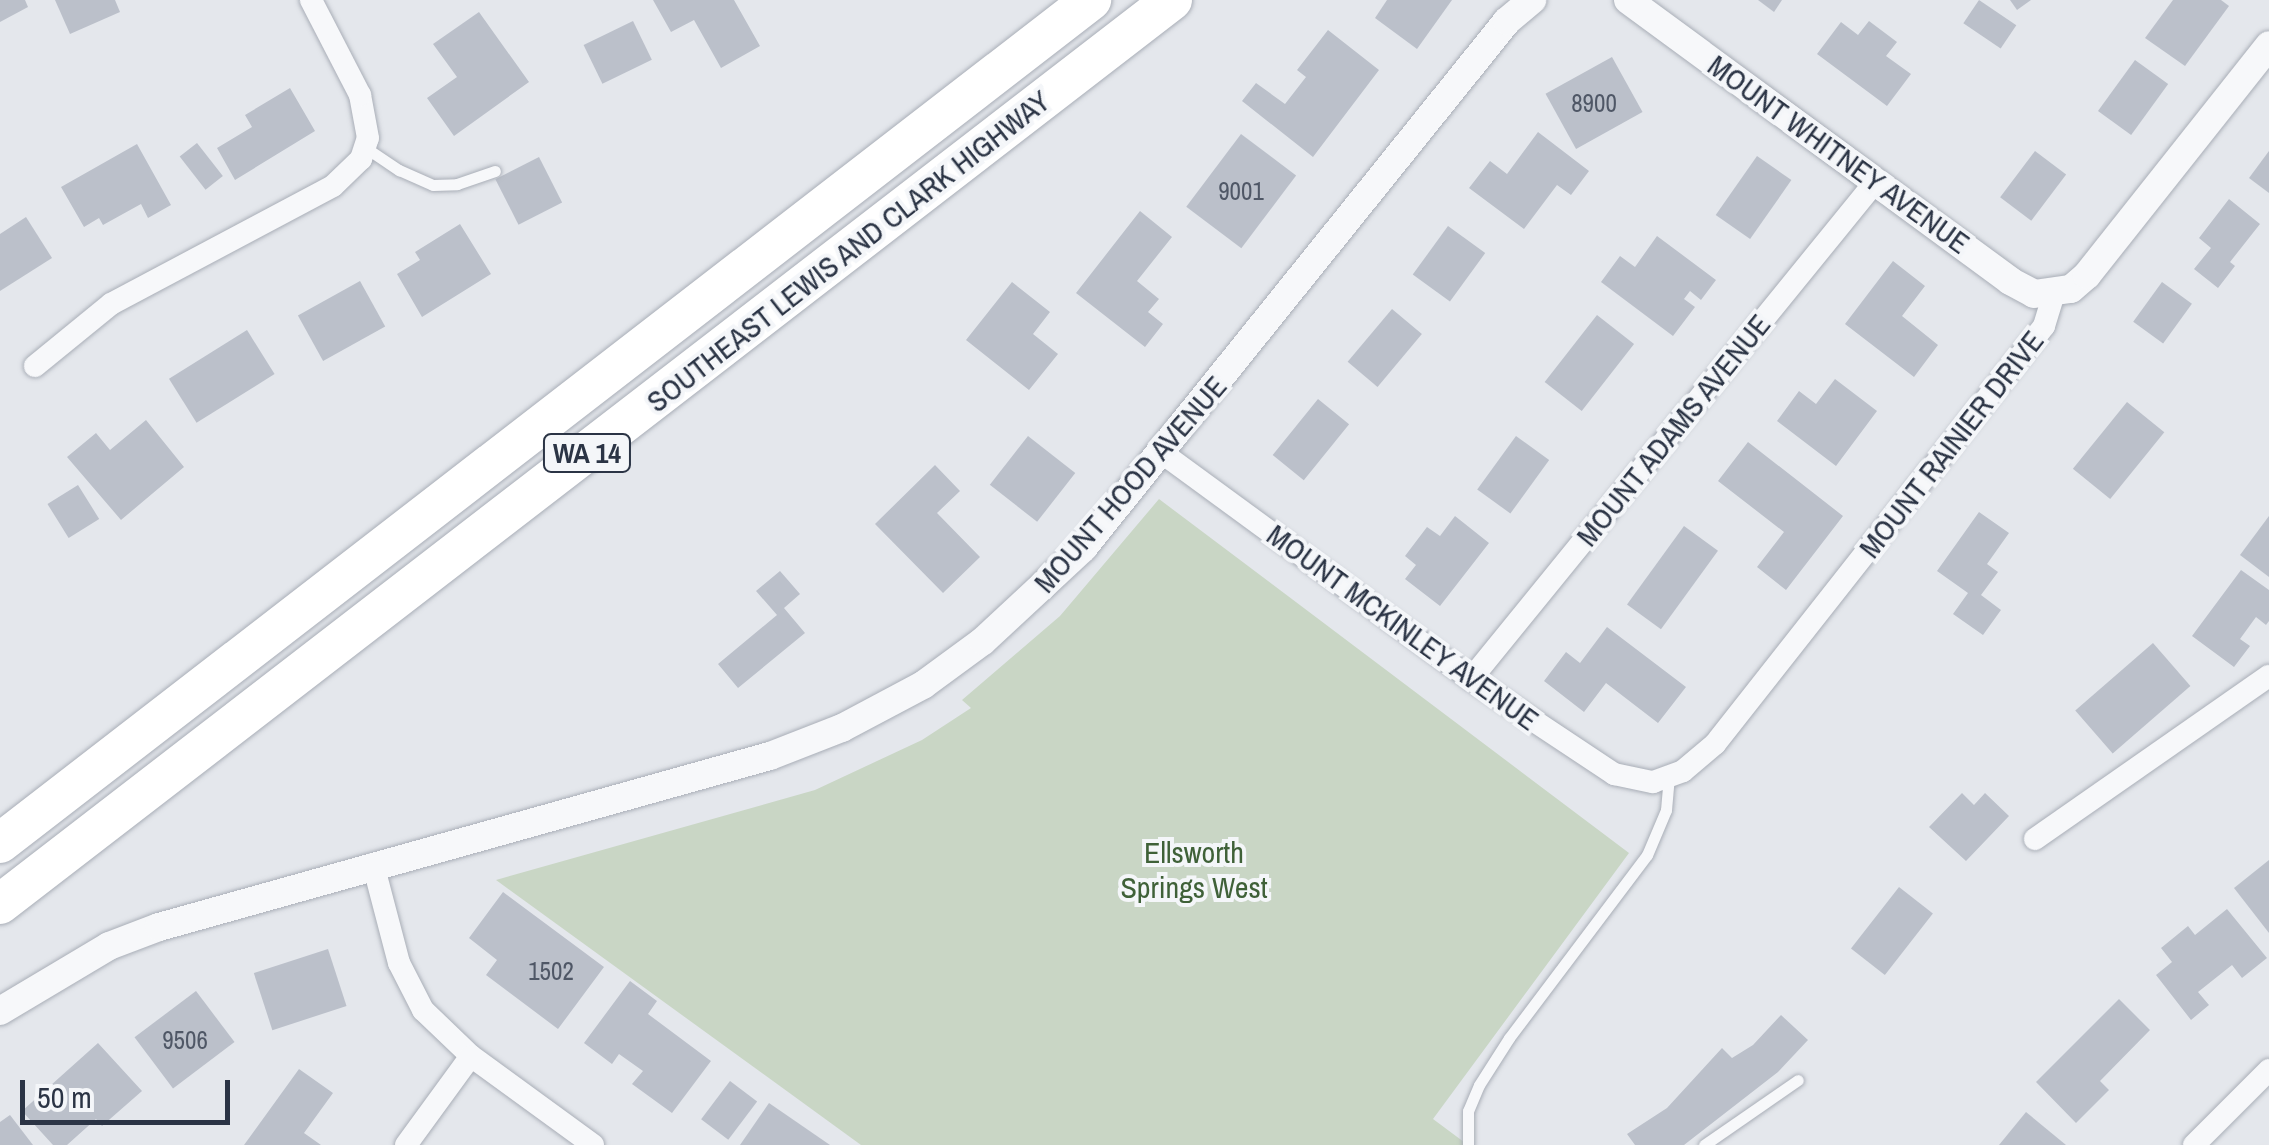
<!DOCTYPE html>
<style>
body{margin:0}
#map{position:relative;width:2269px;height:1145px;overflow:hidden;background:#e4e7ec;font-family:"Archivo Narrow",sans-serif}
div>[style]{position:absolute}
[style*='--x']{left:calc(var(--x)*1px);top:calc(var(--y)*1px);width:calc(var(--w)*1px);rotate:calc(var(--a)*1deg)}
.green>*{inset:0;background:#c9d6c5}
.building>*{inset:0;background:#bbc0ca;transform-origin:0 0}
.roads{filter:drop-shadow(0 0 2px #a9aeb7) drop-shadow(0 0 2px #a9aeb7)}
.service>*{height:11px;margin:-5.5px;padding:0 5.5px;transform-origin:5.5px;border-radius:5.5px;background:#f7f8fa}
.minor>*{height:22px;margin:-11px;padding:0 11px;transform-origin:11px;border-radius:11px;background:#f7f8fa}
.tertiary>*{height:28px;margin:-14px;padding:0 14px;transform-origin:14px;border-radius:14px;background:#f7f8fa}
.motorway>*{height:40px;margin:-20px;padding:0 20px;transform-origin:20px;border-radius:20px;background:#fff}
span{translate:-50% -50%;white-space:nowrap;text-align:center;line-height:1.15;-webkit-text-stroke:8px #f4f6f9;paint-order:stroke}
.number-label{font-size:25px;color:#4f5766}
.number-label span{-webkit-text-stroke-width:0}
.shield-label span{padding:2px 8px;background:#f4f6f9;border:2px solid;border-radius:8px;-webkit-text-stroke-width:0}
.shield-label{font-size:28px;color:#2b3445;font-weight:700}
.street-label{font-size:30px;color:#2b3445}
.park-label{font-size:30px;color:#3f6138}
.scale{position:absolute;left:20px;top:1080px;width:210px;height:45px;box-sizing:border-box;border:5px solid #2b3445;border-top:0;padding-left:12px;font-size:30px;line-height:35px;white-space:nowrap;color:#2b3445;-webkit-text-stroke:8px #f4f6f9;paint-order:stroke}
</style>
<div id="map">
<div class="green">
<i style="clip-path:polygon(1159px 499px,1629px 853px,1433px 1119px,1468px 1145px,861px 1145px,496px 880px,815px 790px,922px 740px,971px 708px,962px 700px,1060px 616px)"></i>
</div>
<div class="building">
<i style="clip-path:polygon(0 0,25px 0,28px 7px,0 22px)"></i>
<i style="clip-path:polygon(55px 0,115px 0,120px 12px,70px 34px)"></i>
<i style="clip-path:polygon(653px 0,734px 0,760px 46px,721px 68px,694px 20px,671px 32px)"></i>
<i style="clip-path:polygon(1387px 0,1452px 0,1417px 49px,1375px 18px)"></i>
<i style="clip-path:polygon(1758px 0,1782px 0,1774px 12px)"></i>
<i style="left:1979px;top:0;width:45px;height:28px;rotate:34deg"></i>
<i style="clip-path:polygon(2010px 0,2031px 0,2017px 10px)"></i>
<i style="clip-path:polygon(2173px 0,2221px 0,2229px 6px,2185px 66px,2145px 38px)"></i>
<i style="clip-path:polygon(479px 12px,529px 82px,454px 136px,427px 98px,457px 77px,433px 44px)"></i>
<i style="left:633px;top:21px;width:43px;height:55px;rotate:64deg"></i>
<i style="clip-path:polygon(1869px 21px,1897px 42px,1886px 56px,1911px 74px,1887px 106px,1817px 54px,1841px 22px,1858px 35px)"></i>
<i style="clip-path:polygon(1328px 30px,1379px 70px,1313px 157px,1242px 101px,1256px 83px,1285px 104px,1306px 77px,1297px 70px)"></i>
<i style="left:1612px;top:57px;width:63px;height:76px;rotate:61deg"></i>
<i style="left:2135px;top:60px;width:41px;height:63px;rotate:36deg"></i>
<i style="clip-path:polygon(290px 88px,315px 131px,235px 180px,217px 148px,252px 127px,245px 115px)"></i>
<i style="clip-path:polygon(1538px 132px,1589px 171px,1571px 195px,1557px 185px,1524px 229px,1469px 188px,1490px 161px,1507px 174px)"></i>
<i style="left:1241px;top:134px;width:69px;height:91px;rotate:37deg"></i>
<i style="left:197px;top:143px;width:42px;height:22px;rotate:52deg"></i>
<i style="clip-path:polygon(137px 144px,171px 205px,148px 218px,141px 204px,103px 225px,99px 218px,84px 227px,61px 187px)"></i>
<i style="left:2035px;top:151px;width:39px;height:58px;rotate:37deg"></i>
<i style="clip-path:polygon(2269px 151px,2269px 193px,2249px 178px)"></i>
<i style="left:1757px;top:156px;width:42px;height:72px;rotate:35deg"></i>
<i style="left:539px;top:157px;width:51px;height:49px;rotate:63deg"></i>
<i style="clip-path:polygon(2229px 199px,2260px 224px,2230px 262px,2235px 266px,2218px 288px,2194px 269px,2211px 248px,2199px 238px)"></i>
<i style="clip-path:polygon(1140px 211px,1172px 237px,1137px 281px,1159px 299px,1148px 312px,1163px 324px,1145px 347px,1076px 293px)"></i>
<i style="clip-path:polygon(26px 217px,52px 258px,0 291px,0 234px)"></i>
<i style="clip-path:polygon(460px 224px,491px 274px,422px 317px,397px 274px,420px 260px,415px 252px)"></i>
<i style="left:1448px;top:226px;width:46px;height:60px;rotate:36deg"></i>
<i style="clip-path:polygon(1657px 236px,1716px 280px,1701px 300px,1690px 291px,1684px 299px,1695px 307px,1673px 336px,1601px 282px,1620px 256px,1635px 267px)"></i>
<i style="clip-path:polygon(1893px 261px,1925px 286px,1902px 316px,1938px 345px,1914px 377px,1845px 324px)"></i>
<i style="left:360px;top:281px;width:52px;height:71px;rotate:61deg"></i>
<i style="clip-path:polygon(1012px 282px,1050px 312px,1033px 334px,1058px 354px,1029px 390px,966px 340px)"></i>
<i style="left:2162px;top:282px;width:37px;height:49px;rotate:36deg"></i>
<i style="left:1392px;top:309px;width:39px;height:69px;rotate:40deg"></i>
<i style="left:1597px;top:315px;width:47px;height:85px;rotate:38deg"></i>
<i style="left:247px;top:330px;width:52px;height:92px;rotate:58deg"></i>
<i style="clip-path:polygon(1835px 379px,1877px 411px,1836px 466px,1777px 421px,1799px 391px,1816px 404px)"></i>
<i style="left:1318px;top:399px;width:40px;height:72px;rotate:39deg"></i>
<i style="left:2127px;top:402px;width:48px;height:86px;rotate:39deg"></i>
<i style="clip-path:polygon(146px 420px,184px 467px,121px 520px,67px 457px,96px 433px,110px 450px)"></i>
<i style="left:1028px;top:436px;width:60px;height:62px;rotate:38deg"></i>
<i style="left:1516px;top:436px;width:41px;height:66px;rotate:36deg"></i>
<i style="clip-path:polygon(1748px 442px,1843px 516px,1786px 590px,1757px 567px,1784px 532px,1718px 481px)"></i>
<i style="clip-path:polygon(935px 465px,960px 491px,937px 513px,980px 557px,943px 593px,875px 524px)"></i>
<i style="left:78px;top:485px;width:40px;height:36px;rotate:58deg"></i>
<i style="clip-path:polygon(1979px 512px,2009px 533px,1987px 564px,1998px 572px,1981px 595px,2001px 610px,1983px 635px,1953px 614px,1968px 593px,1937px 571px)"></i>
<i style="clip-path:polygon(1455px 516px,1489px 543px,1440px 606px,1405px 579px,1416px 565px,1405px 556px,1427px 527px,1440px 536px)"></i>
<i style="clip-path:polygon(2269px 516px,2269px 577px,2240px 555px)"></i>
<i style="left:1684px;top:526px;width:42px;height:97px;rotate:36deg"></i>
<i style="clip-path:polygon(2241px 570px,2269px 590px,2269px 621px,2266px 625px,2256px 617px,2240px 639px,2250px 646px,2234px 667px,2192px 636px)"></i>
<i style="clip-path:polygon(780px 571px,800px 594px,784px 608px,805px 633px,738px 688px,718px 664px,777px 615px,756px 591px)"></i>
<i style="clip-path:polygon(1607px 627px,1686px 687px,1658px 723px,1606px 683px,1584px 712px,1544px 681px,1566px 652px,1580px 663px)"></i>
<i style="left:2153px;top:643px;width:57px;height:103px;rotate:49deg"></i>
<i style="clip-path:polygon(1962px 793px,1974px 805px,1985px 793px,2009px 816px,1966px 861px,1929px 827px)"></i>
<i style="clip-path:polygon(2269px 860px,2269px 933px,2234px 888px)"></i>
<i style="left:1899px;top:887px;width:43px;height:78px;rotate:38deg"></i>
<i style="clip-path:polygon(503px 892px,604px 967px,558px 1029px,486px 975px,497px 960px,469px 938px)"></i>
<i style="clip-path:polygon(2227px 909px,2267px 958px,2242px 978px,2232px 965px,2198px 992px,2209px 1005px,2191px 1020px,2156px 975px,2172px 962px,2161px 948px,2188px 926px,2195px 935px)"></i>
<i style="left:328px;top:949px;width:60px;height:78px;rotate:72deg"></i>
<i style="clip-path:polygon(630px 981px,657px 1001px,648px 1014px,711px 1061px,672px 1113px,632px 1084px,643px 1071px,619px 1054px,612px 1064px,584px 1043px)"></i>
<i style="left:196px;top:991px;width:64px;height:77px;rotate:53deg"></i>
<i style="clip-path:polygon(2119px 999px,2150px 1030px,2100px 1081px,2109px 1090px,2076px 1123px,2036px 1082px)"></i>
<i style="clip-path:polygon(1781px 1015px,1808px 1040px,1778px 1072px,1684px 1145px,1635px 1145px,1627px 1134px,1667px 1108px,1722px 1048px,1732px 1058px,1753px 1045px)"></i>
<i style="clip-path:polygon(98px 1043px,142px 1091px,102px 1126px,96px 1119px,67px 1145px,53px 1145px,22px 1111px)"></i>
<i style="clip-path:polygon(299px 1069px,333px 1093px,304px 1133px,321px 1145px,244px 1145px)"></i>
<i style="left:730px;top:1081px;width:34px;height:48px;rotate:37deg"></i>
<i style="clip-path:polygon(769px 1103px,830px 1145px,740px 1145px)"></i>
<i style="clip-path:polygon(2026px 1112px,2066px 1145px,1999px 1145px)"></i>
<i style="clip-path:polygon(10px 1115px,33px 1145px,0 1145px,0 1122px)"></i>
</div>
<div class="roads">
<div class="service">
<i style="--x:366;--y:148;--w:40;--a:34"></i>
<i style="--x:399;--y:170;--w:37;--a:24"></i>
<i style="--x:433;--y:185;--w:24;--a:-2"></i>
<i style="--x:457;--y:184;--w:40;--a:-18.9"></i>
<i style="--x:1468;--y:1145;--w:34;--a:-90"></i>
<i style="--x:1468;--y:1111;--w:28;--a:-67"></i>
<i style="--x:1479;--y:1085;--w:56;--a:-57.4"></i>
<i style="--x:1509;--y:1038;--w:229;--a:-53"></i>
<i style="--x:1647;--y:855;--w:49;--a:-67.1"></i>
<i style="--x:1666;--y:810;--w:34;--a:-85"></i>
<i style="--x:1704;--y:1145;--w:114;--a:-34.7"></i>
</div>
<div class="minor">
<i style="--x:35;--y:366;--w:98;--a:-39.2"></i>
<i style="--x:111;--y:304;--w:251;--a:-28"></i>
<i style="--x:333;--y:186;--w:39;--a:-44"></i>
<i style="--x:361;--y:159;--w:22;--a:-72"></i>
<i style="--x:368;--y:138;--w:44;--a:-100.5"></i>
<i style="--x:360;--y:95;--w:107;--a:-117.3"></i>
<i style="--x:1161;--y:452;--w:384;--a:36.2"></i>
<i style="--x:1471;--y:679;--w:172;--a:33.6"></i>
<i style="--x:1614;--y:774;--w:40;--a:12"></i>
<i style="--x:1653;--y:782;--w:32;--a:-20"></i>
<i style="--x:1683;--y:771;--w:42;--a:-40.2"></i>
<i style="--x:1715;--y:744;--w:532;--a:-51.79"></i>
<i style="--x:2044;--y:326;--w:34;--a:-73"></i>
<i style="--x:1471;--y:679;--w:642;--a:-50.88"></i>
<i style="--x:2035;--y:839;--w:285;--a:-34.9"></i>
<i style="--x:373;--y:864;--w:102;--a:75.3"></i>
<i style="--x:399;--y:963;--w:53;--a:62.9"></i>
<i style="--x:423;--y:1010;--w:66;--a:43.8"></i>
<i style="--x:471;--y:1056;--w:151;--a:36.1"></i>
<i style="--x:406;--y:1145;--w:110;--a:-53.9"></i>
<i style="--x:2194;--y:1145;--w:106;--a:-45"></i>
</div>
<div class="tertiary">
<i style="--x:1628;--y:0;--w:474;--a:36.3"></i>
<i style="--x:2010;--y:281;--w:27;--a:28"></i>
<i style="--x:2034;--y:294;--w:37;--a:-8"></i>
<i style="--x:2071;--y:289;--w:21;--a:-41"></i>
<i style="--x:2087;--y:275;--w:293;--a:-51.6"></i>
<i style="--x:0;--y:1011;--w:127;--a:-30.8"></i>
<i style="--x:109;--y:946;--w:53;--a:-20.8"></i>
<i style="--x:159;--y:927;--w:634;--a:-15.64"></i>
<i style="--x:770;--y:756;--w:77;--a:-21.3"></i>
<i style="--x:842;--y:728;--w:92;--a:-28"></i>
<i style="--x:923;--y:685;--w:74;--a:-36.3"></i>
<i style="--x:983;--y:641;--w:137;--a:-42.9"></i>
<i style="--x:1083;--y:548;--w:676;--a:-51.18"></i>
<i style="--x:1507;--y:21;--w:33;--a:-40"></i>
</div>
<div class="motorway">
<i style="--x:0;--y:843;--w:1379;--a:-37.69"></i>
<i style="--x:0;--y:904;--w:1480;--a:-37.64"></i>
</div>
</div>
<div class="number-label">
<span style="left:1594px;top:103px">8900</span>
<span style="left:1241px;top:191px">9001</span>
<span style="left:551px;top:971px">1502</span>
<span style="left:185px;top:1040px">9506</span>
</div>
<div class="shield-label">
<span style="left:587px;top:453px">WA 14</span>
</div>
<div class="street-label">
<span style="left:1839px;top:154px;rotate:36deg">MOUNT WHITNEY AVENUE</span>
<span style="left:848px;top:251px;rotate:-38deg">SOUTHEAST LEWIS AND CLARK HIGHWAY</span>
<span style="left:1673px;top:430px;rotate:-51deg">MOUNT ADAMS AVENUE</span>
<span style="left:1951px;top:444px;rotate:-52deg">MOUNT RAINIER DRIVE</span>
<span style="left:1130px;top:484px;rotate:-49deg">MOUNT HOOD AVENUE</span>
<span style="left:1403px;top:627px;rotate:36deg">MOUNT MCKINLEY AVENUE</span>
</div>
<div class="park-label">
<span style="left:1194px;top:869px">Ellsworth<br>Springs West</span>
</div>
<div class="scale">50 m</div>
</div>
